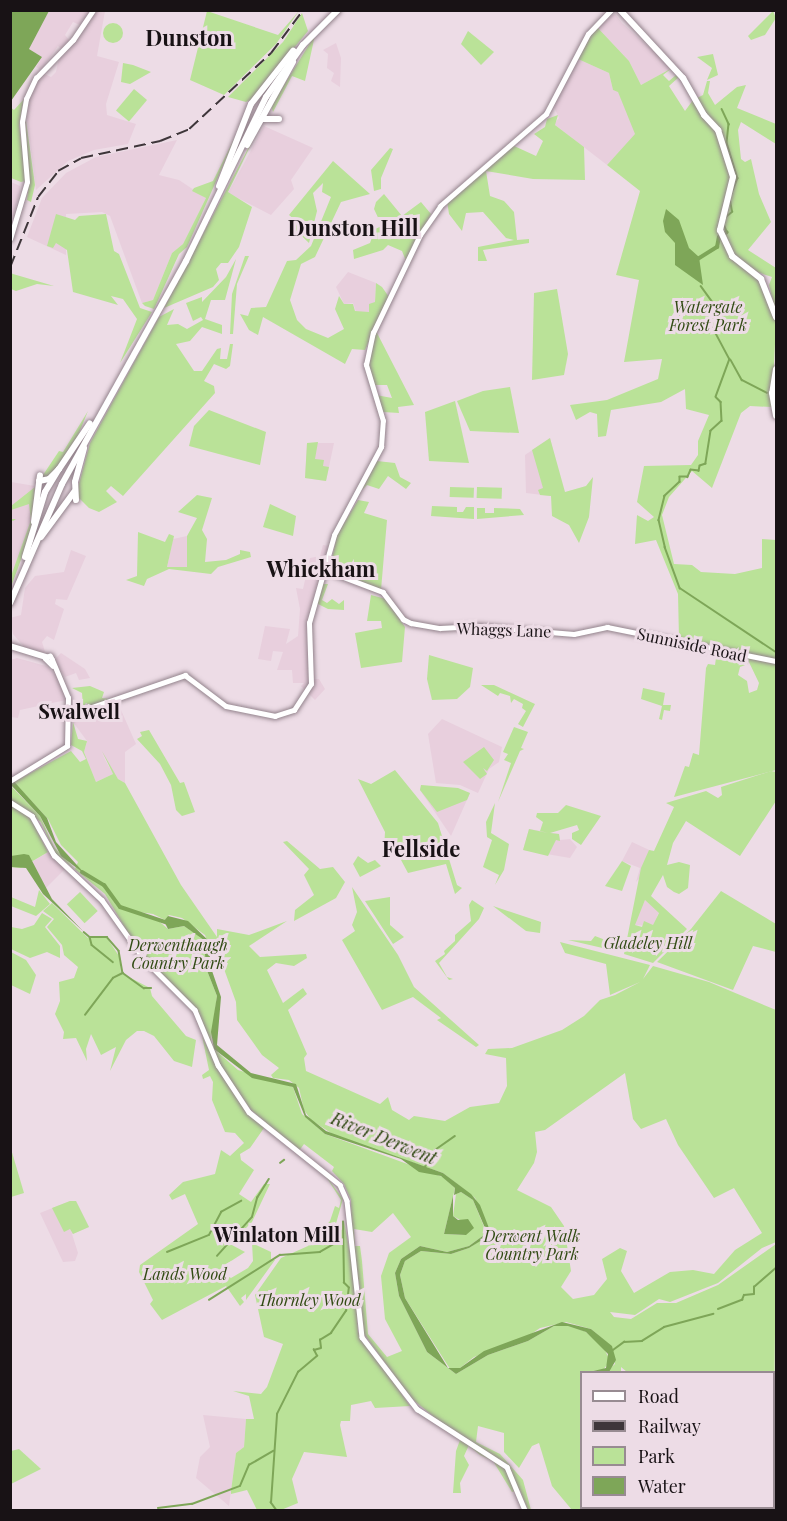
<!DOCTYPE html>
<style>
body{margin:0}
#map{position:relative;width:787px;height:1521px;overflow:hidden;background:#eddce6;font-family:"Playfair Display",serif}
div>[style]{position:absolute}
[style*='--x']{left:calc(var(--x)*1px);top:calc(var(--y)*1px);width:calc(var(--w)*1px);rotate:calc(var(--a)*1deg)}
.built>*{inset:0;background:#e8cfdd}
.green>*{inset:0;background:#bae298;transform-origin:0 0}
.round{border-radius:50%}
.water>*{inset:0;background:#7ea658}
.stream>*{height:1.5px;margin:-0.75px;padding:0 0.75px;transform-origin:0.75px;border-radius:0.75px;background:#7ea658}
.river>*{height:4px;margin:-2px;padding:0 2px;transform-origin:2px;border-radius:2px;background:#7ea658}
.roads{filter:drop-shadow(0 0 2px #93838c) drop-shadow(0 0 2px #93838c)}
.major>*{height:4.5px;margin:-2.25px;padding:0 2.25px;transform-origin:2.25px;border-radius:2.25px;background:#fff}
.highway>*{height:6px;margin:-3px;padding:0 3px;transform-origin:3px;border-radius:3px;background:#fff}
.rail>*{height:1.5px;margin-top:-0.75px;transform-origin:0;background:repeating-linear-gradient(90deg,#3e363a 0 12px,transparent 0 18px)}
span{translate:-50% -50%;white-space:nowrap;text-align:center;line-height:1.15;-webkit-text-stroke:6px #eddce6;paint-order:stroke}
.park-label{font-size:16px;color:#314b13;font-style:italic}
.street-label{font-size:16px;color:#181215}
.water-label{font-size:18px;color:#2c460e;font-style:italic}
.quarter-label{font-size:20px;color:#181215;font-weight:700}
.district-label{font-size:22px;color:#181215;font-weight:700}
.frame{position:absolute;inset:0;border:12px solid #181215;pointer-events:none}
.legend{position:absolute;left:580px;top:1371px;width:195px;height:138px;box-sizing:border-box;background:#eddce6;border:2px solid #988b92;margin:0;padding:8px 10px;list-style:none;font-size:18px;color:#181215}
.legend li{display:flex;align-items:center;gap:12px;height:30px}
.legend b{width:30px;border:2px solid #988b92}
</style>
<div id="map">
<div class="built">
<i style="clip-path:polygon(49px 11px,91px 11px,82px 26px,73px 22px,65px 35px,70px 41px,62px 49px,58px 46px,41px 70px,36px 67px,42px 57px,29px 49px)"></i>
<i style="clip-path:polygon(95px 11px,105px 11px,97px 56px,119px 62px,106px 104px,107px 115px,136px 124px,128px 144px,94px 150px,68px 161px,36px 190px,27px 118px,30px 92px,42px 73px,51px 77px,56px 72px,59px 58px)"></i>
<i style="clip-path:polygon(615px 14px,622px 23px,672px 68px,641px 85px,629px 61px,596px 26px)"></i>
<i style="clip-path:polygon(336px 43px,341px 58px,340px 87px,331px 81px,334px 73px,327px 68px,328px 54px,323px 50px)"></i>
<i style="clip-path:polygon(578px 59px,609px 73px,613px 90px,618px 91px,636px 134px,607px 165px,554px 124px,559px 118px,554px 107px)"></i>
<i style="clip-path:polygon(264px 126px,313px 148px,291px 180px,294px 189px,271px 215px,228px 193px)"></i>
<i style="clip-path:polygon(177px 140px,159px 175px,179px 180px,206px 198px,183px 244px,172px 253px,153px 300px,142px 303px,110px 216px,102px 212px,66px 214px,66px 255px,27px 237px,42px 198px,66px 173px,96px 157px)"></i>
<i style="clip-path:polygon(11px 182px,20px 186px,20px 192px,11px 223px)"></i>
<i style="clip-path:polygon(348px 272px,376px 283px,375px 303px,369px 312px,356px 312px,353px 303px,344px 304px,336px 287px)"></i>
<i style="clip-path:polygon(550px 438px,560px 478px,551px 496px,526px 493px,525px 455px)"></i>
<i style="clip-path:polygon(307px 443px,334px 443px,326px 481px,305px 478px)"></i>
<i style="clip-path:polygon(11px 482px,35px 486px,30px 531px,11px 577px)"></i>
<i style="clip-path:polygon(187px 536px,207px 539px,197px 567px,167px 567px,173px 539px)"></i>
<i style="clip-path:polygon(323px 545px,330px 546px,309px 621px,315px 679px,319px 679px,325px 689px,315px 700px,301px 686px,304px 683px,293px 683px,292px 670px,277px 670px,283px 652px,273px 651px,271px 661px,258px 659px,265px 626px,290px 629px,286px 644px,298px 636px,300px 609px,296px 588px,303px 589px,310px 558px,320px 556px)"></i>
<i style="clip-path:polygon(71px 550px,86px 556px,67px 600px,56px 599px,55px 604px,64px 609px,54px 640px,47px 636px,42px 642px,45px 652px,38px 653px,25px 648px,13px 634px,10px 618px,21px 615px,25px 588px,35px 576px,64px 572px)"></i>
<i style="clip-path:polygon(61px 653px,85px 669px,90px 678px,79px 680px,76px 673px,65px 677px,54px 660px)"></i>
<i style="clip-path:polygon(17px 658px,46px 666px,54px 673px,61px 681px,66px 700px,20px 710px,18px 718px,11px 717px,10px 660px)"></i>
<i style="clip-path:polygon(117px 701px,136px 744px,125px 752px,125px 783px,118px 779px,101px 752px,113px 774px,96px 782px,84px 752px,87px 741px,73px 722px,77px 716px)"></i>
<i style="clip-path:polygon(442px 719px,502px 747px,499px 762px,489px 769px,478px 793px,460px 785px,436px 783px,428px 734px)"></i>
<i style="clip-path:polygon(421px 785px,470px 793px,451px 836px,420px 790px)"></i>
<i style="clip-path:polygon(529px 829px,559px 834px,560px 840px,570px 839px,577px 847px,570px 858px,523px 850px)"></i>
<i style="clip-path:polygon(632px 842px,660px 855px,636px 882px,640px 868px,622px 861px)"></i>
<i style="clip-path:polygon(48px 852px,65px 869px,46px 888px,32px 862px)"></i>
<i style="clip-path:polygon(645px 900px,659px 912px,653px 926px,634px 925px)"></i>
<i style="clip-path:polygon(70px 1201px,76px 1201px,89px 1227px,72px 1234px,78px 1253px,75px 1261px,63px 1262px,40px 1213px)"></i>
<i style="clip-path:polygon(203px 1415px,246px 1419px,244px 1447px,236px 1453px,229px 1506px,196px 1478px,200px 1457px,210px 1447px)"></i>
</div>
<div class="green">
<i style="clip-path:polygon(207px 11px,278px 35px,299px 11px,276px 44px,224px 95px,190px 80px)"></i>
<i style="clip-path:polygon(773px 11px,776px 18px,765px 35px,751px 40px,748px 36px)"></i>
<i style="clip-path:polygon(302px 13px,308px 31px,252px 99px,246px 102px,228px 97px,283px 42px)"></i>
<i class="round" style="left:103px;top:23px;width:20px;height:20px"></i>
<i style="clip-path:polygon(596px 26px,629px 61px,641px 85px,672px 68px,663px 75px,669px 81px,676px 75px,679px 77px,669px 86px,685px 111px,693px 100px,703px 95px,707px 81px,710px 81px,708px 93px,715px 105px,737px 87px,746px 85px,737px 108px,776px 124px,776px 144px,741px 122px,738px 130px,741px 159px,745px 162px,751px 159px,759px 194px,771px 222px,748px 250px,776px 268px,776px 314px,769px 285px,772px 277px,757px 272px,726px 249px,762px 284px,776px 323px,772px 407px,750px 406px,741px 413px,712px 488px,692px 471px,669px 497px,662px 515px,674px 564px,692px 565px,701px 572px,735px 574px,762px 568px,762px 539px,776px 540px,776px 660px,679px 639px,678px 594px,656px 540px,635px 544px,637px 515px,648px 521px,654px 517px,637px 502px,644px 466px,691px 465px,698px 455px,698px 441px,709px 415px,686px 409px,685px 389px,661px 402px,611px 410px,606px 436px,598px 437px,597px 414px,590px 412px,576px 420px,570px 405px,607px 400px,658px 379px,662px 359px,624px 362px,639px 280px,616px 275px,640px 191px,607px 165px,635px 134px,618px 92px,613px 90px,609px 73px,578px 59px)"></i>
<i style="clip-path:polygon(468px 31px,494px 52px,481px 65px,461px 44px)"></i>
<i style="clip-path:polygon(315px 35px,305px 81px,292px 76px,273px 112px,271px 106px)"></i>
<i style="clip-path:polygon(713px 54px,718px 75px,707px 80px,712px 68px,697px 57px)"></i>
<i style="clip-path:polygon(123px 63px,133px 65px,151px 72px,130px 84px,121px 82px)"></i>
<i style="left:134px;top:89px;width:17px;height:28px;rotate:40deg"></i>
<i style="clip-path:polygon(24px 99px,19px 125px,25px 167px,25px 181px,21px 182px,11px 178px,10px 107px,14px 110px)"></i>
<i style="clip-path:polygon(25px 114px,35px 185px,31px 202px,27px 200px,29px 181px)"></i>
<i style="clip-path:polygon(558px 115px,555px 125px,584px 147px,585px 180px,533px 179px,486px 171px,490px 196px,504px 201px,514px 212px,517px 240px,529px 239px,529px 243px,483px 250px,487px 261px,478px 261px,478px 247px,514px 240px,506px 238px,483px 212px,466px 213px,462px 231px,449px 214px,447px 201px,512px 145px,536px 156px,543px 141px,534px 134px,545px 127px,547px 119px)"></i>
<i style="clip-path:polygon(261px 124px,228px 192px,252px 207px,239px 247px,228px 263px,221px 263px,216px 269px,219px 280px,213px 287px,164px 308px)"></i>
<i style="clip-path:polygon(241px 125px,187px 247px,179px 254px,154px 309px,145px 306px,142px 303px,153px 300px,172px 253px,183px 244px,206px 198px,192px 191px,194px 188px,213px 181px)"></i>
<i style="clip-path:polygon(390px 148px,393px 149px,381px 178px,381px 189px,374px 191px,371px 170px)"></i>
<i style="clip-path:polygon(333px 161px,370px 194px,341px 202px,315px 257px,301px 264px,290px 300px,297px 320px,306px 329px,328px 338px,344px 329px,335px 309px,339px 296px,344px 304px,353px 304px,355px 311px,369px 312px,369px 304px,375px 302px,376px 283px,382px 287px,389px 297px,365px 350px,352px 349px,345px 364px,263px 317px,258px 335px,249px 330px,240px 314px,248px 316px,251px 308px,266px 307px,287px 261px,296px 260px,311px 246px,331px 197px,322px 192px,323px 183px,313px 193px,317px 211px,309px 243px,290px 225px,295px 220px,289px 215px)"></i>
<i style="clip-path:polygon(384px 194px,402px 216px,421px 202px,431px 214px,406px 261px,402px 251px,388px 245px,383px 250px,354px 259px,353px 250px,370px 243px,375px 229px,382px 226px,374px 209px,376px 202px)"></i>
<i style="clip-path:polygon(56px 214px,75px 220px,79px 216px,106px 214px,114px 251px,119px 254px,140px 308px,152px 312px,120px 363px,137px 319px,123px 299px,111px 296px,118px 305px,73px 292px,67px 250px,56px 243px,53px 248px,47px 246px)"></i>
<i style="clip-path:polygon(245px 256px,249px 256px,237px 284px,233px 334px,230px 334px,232px 294px)"></i>
<i style="clip-path:polygon(236px 259px,225px 300px,211px 300px,205px 319px,222px 325px,222px 334px,202px 327px,190px 341px,176px 344px,194px 371px,202px 371px,217px 349px,221px 348px,220px 359px,227px 359px,230px 344px,233px 344px,230px 366px,226px 369px,214px 364px,204px 381px,214px 386px,215px 393px,123px 496px,111px 486px,106px 491px,117px 502px,99px 512px,89px 508px,76px 495px,90px 443px,159px 317px,174px 309px,167px 325px,178px 324px,187px 329px,203px 320px,201px 317px,193px 321px,186px 303px,202px 297px,202px 302px,226px 277px)"></i>
<i style="clip-path:polygon(11px 273px,13px 274px,54px 286px,37px 284px,16px 291px,11px 289px)"></i>
<i style="clip-path:polygon(557px 289px,568px 354px,564px 375px,532px 380px,534px 293px)"></i>
<i style="clip-path:polygon(376px 331px,414px 405px,398px 407px,399px 413px,383px 412px,376px 395px,392px 398px,387px 385px,373px 385px,367px 363px)"></i>
<i style="clip-path:polygon(510px 387px,519px 433px,470px 431px,457px 401px,483px 391px)"></i>
<i style="clip-path:polygon(455px 401px,469px 463px,429px 461px,425px 412px)"></i>
<i style="clip-path:polygon(209px 410px,266px 432px,260px 465px,189px 446px,194px 426px)"></i>
<i style="clip-path:polygon(88px 411px,72px 450px,50px 476px,41px 478px,59px 451px,63px 452px)"></i>
<i style="clip-path:polygon(550px 438px,565px 492px,586px 486px,593px 477px,589px 517px,579px 543px,569px 525px,552px 516px,551px 496px,540px 495px,538px 490px,543px 488px,532px 450px)"></i>
<i style="clip-path:polygon(318px 442px,315px 459px,324px 460px,323px 466px,329px 467px,326px 481px,305px 478px,307px 443px)"></i>
<i style="clip-path:polygon(377px 461px,395px 463px,400px 477px,411px 483px,406px 489px,388px 476px,379px 489px,367px 485px,362px 490px)"></i>
<i style="clip-path:polygon(35px 487px,31px 532px,11px 587px,11px 576px,31px 520px,29px 504px,11px 510px,11px 519px,16px 519px,13px 521px,11px 520px,11px 506px)"></i>
<i style="left:450px;top:487px;width:24px;height:10px;rotate:2deg"></i>
<i style="left:477px;top:487px;width:25px;height:11px;rotate:2deg"></i>
<i style="clip-path:polygon(197px 495px,212px 498px,202px 530px,207px 539px,205px 562px,226px 560px,240px 554px,240px 550px,250px 552px,251px 557px,218px 567px,211px 574px,169px 569px,147px 579px,144px 586px,126px 580px,137px 576px,138px 532px,165px 542px,169px 534px,174px 536px,167px 567px,187px 567px,187px 536px,197px 518px,178px 512px)"></i>
<i style="clip-path:polygon(358px 500px,369px 502px,364px 513px,387px 520px,381px 590px,330px 569px,337px 535px)"></i>
<i style="clip-path:polygon(270px 504px,296px 516px,293px 536px,263px 527px)"></i>
<i style="clip-path:polygon(432px 506px,457px 507px,457px 512px,463px 512px,466px 507px,474px 507px,474px 519px,431px 516px)"></i>
<i style="clip-path:polygon(477px 508px,485px 508px,485px 513px,494px 513px,494px 508px,520px 509px,524px 515px,477px 519px)"></i>
<i style="clip-path:polygon(324px 578px,323px 584px,328px 584px,322px 600px,327px 603px,332px 599px,339px 604px,344px 600px,344px 610px,328px 609px,316px 603px)"></i>
<i style="clip-path:polygon(371px 595px,386px 599px,405px 627px,402px 662px,361px 668px,355px 633px,382px 628px,381px 621px,367px 621px)"></i>
<i style="clip-path:polygon(711px 649px,746px 658px,748px 664px,740px 667px,738px 675px,747px 681px,749px 693px,757px 690px,759px 683px,747px 658px,776px 663px,776px 770px,674px 797px,685px 766px,689px 767px,693px 753px,699px 755px,706px 668px,708px 664px,715px 665px,716px 658px,710px 656px)"></i>
<i style="clip-path:polygon(429px 655px,473px 668px,470px 687px,457px 699px,432px 700px,427px 679px)"></i>
<i style="clip-path:polygon(481px 685px,494px 685px,535px 704px,523px 727px,518px 724px,526px 711px,522px 708px,523px 704px,514px 699px,511px 703px,510px 696px,500px 693px,498px 696px)"></i>
<i style="clip-path:polygon(90px 686px,104px 692px,102px 698px,110px 699px,91px 707px,86px 703px,83px 708px,82px 693px,72px 688px)"></i>
<i style="clip-path:polygon(643px 688px,665px 693px,663px 705px,671px 705px,670px 711px,664px 710px,662px 720px,659px 719px,662px 706px,641px 699px)"></i>
<i style="clip-path:polygon(evenodd,73px 722px,78px 739px,87px 741px,84px 752px,96px 782px,113px 774px,102px 751px,118px 779px,125px 783px,181px 885px,217px 937px,217px 929px,249px 935px,287px 921px,249px 946px,260px 957px,306px 954px,307px 958px,294px 966px,276px 963px,267px 970px,283px 1003px,303px 988px,307px 994px,288px 1010px,307px 1054px,304px 1058px,306px 1071px,380px 1104px,388px 1097px,392px 1110px,409px 1120px,414px 1116px,445px 1121px,470px 1107px,499px 1103px,507px 1086px,506px 1058px,485px 1054px,488px 1049px,512px 1048px,562px 1030px,584px 1016px,600px 1000px,615px 995px,640px 982px,610px 995px,606px 964px,565px 953px,560px 942px,650px 965px,643px 979px,653px 966px,709px 982px,776px 1010px,776px 1242px,762px 1248px,718px 1283px,670px 1302px,659px 1299px,635px 1315px,610px 1312px,614px 1317px,631px 1319px,657px 1303px,676px 1303px,718px 1285px,776px 1244px,774px 1422px,774px 1372px,627px 1372px,621px 1367px,621px 1372px,606px 1372px,615px 1364px,612px 1347px,591px 1329px,566px 1322px,540px 1328px,527px 1337px,474px 1357px,460px 1368px,450px 1369px,405px 1298px,400px 1275px,405px 1261px,421px 1251px,451px 1254px,469px 1248px,489px 1235px,489px 1228px,475px 1198px,443px 1173px,334px 1135px,311px 1120px,304px 1110px,299px 1088px,289px 1080px,273px 1078px,271px 1075px,279px 1068px,262px 1055px,237px 1020px,236px 1002px,220px 958px,211px 951px,205px 935px,182px 918px,169px 915px,165px 920px,153px 914px,125px 910px,153px 916px,168px 929px,184px 926px,204px 939px,206px 968px,217px 996px,211px 1041px,214px 1049px,238px 1070px,293px 1087px,302px 1114px,325px 1134px,443px 1177px,455px 1188px,444px 1234px,466px 1235px,460px 1220px,453px 1216px,456px 1194px,461px 1192px,473px 1200px,485px 1229px,484px 1235px,469px 1246px,447px 1252px,420px 1246px,401px 1259px,395px 1273px,399px 1296px,427px 1352px,456px 1374px,488px 1355px,528px 1341px,554px 1326px,572px 1326px,586px 1332px,604px 1348px,610px 1361px,603px 1370px,582px 1372px,582px 1508px,687px 1510px,572px 1510px,552px 1486px,539px 1443px,532px 1446px,519px 1468px,504px 1452px,504px 1433px,478px 1426px,476px 1442px,500px 1454px,523px 1480px,531px 1510px,528px 1510px,520px 1490px,512px 1492px,493px 1461px,480px 1455px,411px 1398px,364px 1334px,360px 1287px,352px 1255px,351px 1200px,344px 1184px,332px 1171px,334px 1167px,304px 1144px,299px 1151px,251px 1110px,218px 1063px,198px 1011px,137px 948px,105px 894px,55px 853px,41px 822px,11px 800px,10px 785px,40px 816px,54px 847px,75px 869px,78px 862px,61px 845px,48px 819px,14px 782px,71px 751px,80px 762px,86px 759px,82px 751px,71px 745px,73px 722px,625px 1073px,633px 1119px,641px 1129px,666px 1119px,678px 1145px,714px 1198px,734px 1188px,762px 1233px,735px 1250px,714px 1274px,693px 1270px,670px 1272px,634px 1293px,621px 1271px,627px 1251px,620px 1248px,602px 1259px,607px 1279px,594px 1295px,573px 1299px,561px 1287px,571px 1271px,564px 1226px,551px 1207px,517px 1190px,534px 1163px,537px 1152px,535px 1132px,545px 1130px,625px 1073px,73px 722px,393px 1213px,411px 1237px,389px 1253px,381px 1276px,385px 1319px,402px 1351px,387px 1357px,368px 1334px,362px 1261px,360px 1246px,355px 1246px,354px 1229px,372px 1232px,393px 1213px)"></i>
<i style="clip-path:polygon(514px 727px,528px 732px,521px 748px,524px 749px,520px 751px,498px 802px,511px 763px,504px 760px,508px 754px,503px 752px)"></i>
<i style="clip-path:polygon(149px 730px,180px 783px,184px 782px,195px 812px,182px 816px,176px 810px,171px 785px,160px 764px,137px 739px,142px 736px,140px 732px)"></i>
<i style="clip-path:polygon(484px 747px,494px 760px,487px 771px,483px 768px,487px 774px,480px 779px,463px 762px)"></i>
<i style="clip-path:polygon(395px 770px,438px 823px,457px 885px,462px 888px,455px 894px,446px 864px,408px 873px,394px 847px,384px 850px,385px 832px,358px 779px,371px 784px)"></i>
<i style="clip-path:polygon(evenodd,771px 771px,776px 772px,776px 801px,740px 856px,686px 821px,673px 843px,667px 865px,679px 862px,690px 865px,688px 888px,679px 894px,674px 892px,667px 887px,663px 875px,651px 896px,687px 929px,653px 963px,624px 954px,641px 868px,649px 850px,654px 851px,674px 807px,666px 803px,706px 791px,718px 798px,722px 795px,721px 787px,771px 771px,645px 900px,659px 913px,653px 925px,644px 921px,642px 927px,635px 925px,645px 900px)"></i>
<i style="clip-path:polygon(421px 785px,458px 788px,470px 793px,467px 800px,437px 812px,420px 790px)"></i>
<i style="clip-path:polygon(495px 803px,491px 833px,509px 844px,504px 870px,495px 885px,499px 875px,483px 867px,492px 840px,487px 837px,486px 822px)"></i>
<i style="clip-path:polygon(11px 804px,31px 819px,48px 852px,21px 868px,11px 867px)"></i>
<i style="clip-path:polygon(566px 805px,601px 816px,581px 845px,572px 839px,572px 833px,579px 830px,577px 825px,550px 833px,559px 834px,560px 841px,556px 840px,548px 856px,523px 850px,529px 829px,548px 833px,540px 831px,543px 822px,536px 817px,537px 813px,558px 813px)"></i>
<i style="clip-path:polygon(287px 841px,320px 869px,333px 867px,345px 882px,336px 898px,294px 921px,295px 910px,314px 895px,304px 875px,309px 869px,283px 842px)"></i>
<i style="clip-path:polygon(358px 856px,368px 863px,375px 860px,381px 866px,360px 877px,353px 864px)"></i>
<i style="clip-path:polygon(622px 861px,631px 866px,622px 891px,605px 886px)"></i>
<i style="clip-path:polygon(352px 887px,398px 955px,414px 987px,479px 1045px,476px 1047px,437px 1020px,441px 1018px,413px 997px,382px 1010px,342px 940px,355px 931px,352px 925px,357px 912px)"></i>
<i style="clip-path:polygon(39px 890px,50px 904px,36px 916px,11px 906px,11px 897px,35px 907px)"></i>
<i style="clip-path:polygon(721px 891px,776px 924px,776px 952px,753px 946px,733px 990px,657px 962px,691px 929px)"></i>
<i style="left:80px;top:892px;width:26px;height:18px;rotate:47deg"></i>
<i style="clip-path:polygon(390px 897px,390px 925px,404px 937px,393px 944px,365px 901px)"></i>
<i style="clip-path:polygon(472px 900px,484px 908px,479px 919px,439px 963px,447px 977px,453px 979px,449px 980px,435px 961px,445px 954px,444px 951px,455px 941px,455px 935px,471px 921px,469px 905px)"></i>
<i style="clip-path:polygon(52px 903px,88px 938px,107px 938px,119px 956px,121px 973px,150px 988px,152px 996px,186px 1036px,196px 1040px,192px 1067px,174px 1061px,154px 1036px,144px 1031px,137px 1031px,126px 1040px,110px 1071px,116px 1047px,101px 1055px,91px 1034px,86px 1049px,87px 1061px,76px 1038px,63px 1039px,64px 1032px,55px 1014px,60px 1001px,59px 982px,74px 978px,78px 967px,64px 955px,62px 945px,47px 927px,54px 919px,43px 911px)"></i>
<i style="clip-path:polygon(493px 906px,541px 922px,540px 933px,526px 931px)"></i>
<i style="clip-path:polygon(42px 913px,52px 919px,45px 927px,60px 946px,60px 958px,47px 952px,30px 958px,11px 949px,11px 927px,22px 929px,34px 925px)"></i>
<i style="clip-path:polygon(595px 936px,608px 941px,607px 949px,568px 940px,591px 941px)"></i>
<i style="clip-path:polygon(11px 952px,26px 960px,36px 975px,30px 994px,11px 985px)"></i>
<i style="clip-path:polygon(202px 1036px,221px 1075px,264px 1128px,250px 1148px,240px 1154px,241px 1160px,254px 1170px,239px 1194px,251px 1202px,264px 1184px,270px 1184px,252px 1222px,230px 1244px,245px 1252px,225px 1265px,226px 1275px,231px 1278px,248px 1268px,253px 1261px,252px 1243px,271px 1252px,271px 1259px,275px 1260px,246px 1300px,246px 1294px,241px 1298px,244px 1302px,240px 1306px,226px 1286px,162px 1320px,150px 1304px,153px 1300px,139px 1272px,140px 1265px,198px 1224px,185px 1194px,172px 1200px,169px 1195px,183px 1182px,215px 1174px,221px 1150px,230px 1156px,244px 1143px,235px 1133px,225px 1132px,212px 1100px,213px 1082px,210px 1076px,203px 1079px,202px 1075px,209px 1070px)"></i>
<i style="clip-path:polygon(11px 1149px,24px 1193px,11px 1197px,10px 1197px)"></i>
<i style="clip-path:polygon(323px 1172px,343px 1199px,335px 1227px,342px 1230px,344px 1221px,356px 1286px,358px 1332px,410px 1406px,375px 1408px,371px 1401px,351px 1405px,350px 1421px,341px 1421px,340px 1425px,347px 1457px,304px 1452px,292px 1479px,298px 1503px,281px 1510px,257px 1510px,247px 1490px,231px 1494px,231px 1491px,236px 1453px,244px 1447px,246px 1419px,254px 1419px,249px 1396px,233px 1391px,261px 1394px,267px 1387px,283px 1344px,264px 1337px,255px 1295px,281px 1258px,308px 1246px,330px 1221px,335px 1206px,339px 1208px,341px 1200px)"></i>
<i style="clip-path:polygon(70px 1201px,76px 1201px,89px 1227px,73px 1234px,70px 1229px,64px 1232px,52px 1208px)"></i>
<i style="clip-path:polygon(460px 1440px,469px 1445px,464px 1456px,469px 1465px,460px 1483px,461px 1493px,453px 1493px,456px 1451px)"></i>
<i style="clip-path:polygon(19px 1449px,41px 1469px,11px 1484px,11px 1451px)"></i>
</div>
<div class="water">
<i style="clip-path:polygon(11px 10px,49px 11px,29px 49px,42px 57px,11px 101px)"></i>
<i style="clip-path:polygon(666px 209px,679px 220px,689px 248px,699px 257px,703px 285px,675px 265px,675px 243px,665px 232px,663px 221px)"></i>
<i style="clip-path:polygon(10px 777px,47px 818px,56px 842px,86px 875px,61px 856px,40px 816px,11px 785px)"></i>
<i style="clip-path:polygon(24px 854px,29px 855px,52px 899px,84px 932px,43px 894px,26px 868px,11px 867px,11px 856px)"></i>
<i style="clip-path:polygon(168px 916px,188px 921px,210px 942px,210px 965px,221px 997px,217px 1045px,251px 1073px,296px 1084px,306px 1115px,326px 1131px,443px 1173px,471px 1194px,480px 1205px,489px 1228px,487px 1237px,469px 1248px,451px 1254px,421px 1251px,405px 1261px,400px 1275px,405px 1298px,448px 1368px,460px 1368px,484px 1351px,562px 1322px,591px 1329px,612px 1346px,616px 1360px,609px 1372px,589px 1372px,606px 1368px,608px 1354px,586px 1332px,568px 1326px,554px 1326px,528px 1341px,488px 1355px,456px 1374px,427px 1352px,399px 1296px,395px 1273px,401px 1259px,420px 1246px,447px 1252px,469px 1246px,484px 1235px,485px 1228px,473px 1200px,461px 1192px,454px 1195px,455px 1188px,441px 1176px,419px 1172px,401px 1159px,325px 1134px,305px 1117px,293px 1087px,252px 1078px,214px 1049px,211px 1032px,217px 996px,206px 968px,204px 940px,184px 926px,168px 929px,164px 921px)"></i>
<i style="clip-path:polygon(453px 1196px,453px 1216px,458px 1220px,468px 1219px,474px 1228px,466px 1235px,444px 1234px)"></i>
</div>
<div class="stream">
<i style="--x:722;--y:109;--w:17;--a:65"></i>
<i style="--x:729;--y:124;--w:19;--a:96"></i>
<i style="--x:727;--y:143;--w:37;--a:73"></i>
<i style="--x:738;--y:178;--w:17;--a:111"></i>
<i style="--x:726;--y:217;--w:8;--a:-40"></i>
<i style="--x:732;--y:212;--w:11;--a:-100"></i>
<i style="--x:724;--y:224;--w:9;--a:69"></i>
<i style="--x:701;--y:286;--w:22;--a:54"></i>
<i style="--x:714;--y:304;--w:20;--a:99"></i>
<i style="--x:711;--y:324;--w:40;--a:62"></i>
<i style="--x:730;--y:359;--w:40;--a:110.2"></i>
<i style="--x:716;--y:397;--w:7;--a:45"></i>
<i style="--x:721;--y:402;--w:19;--a:87"></i>
<i style="--x:722;--y:421;--w:15;--a:138"></i>
<i style="--x:711;--y:431;--w:33;--a:99"></i>
<i style="--x:706;--y:464;--w:6;--a:162"></i>
<i style="--x:700;--y:466;--w:5;--a:101"></i>
<i style="--x:699;--y:471;--w:8;--a:-173"></i>
<i style="--x:691;--y:470;--w:8;--a:113"></i>
<i style="--x:688;--y:477;--w:8;--a:180"></i>
<i style="--x:680;--y:477;--w:5;--a:90"></i>
<i style="--x:680;--y:482;--w:21;--a:137"></i>
<i style="--x:665;--y:496;--w:25;--a:104"></i>
<i style="--x:659;--y:520;--w:28;--a:77"></i>
<i style="--x:665;--y:547;--w:44;--a:69.9"></i>
<i style="--x:680;--y:588;--w:115;--a:33.7"></i>
<i style="--x:731;--y:360;--w:23;--a:61"></i>
<i style="--x:742;--y:380;--w:28;--a:27"></i>
<i style="--x:84;--y:932;--w:8;--a:40"></i>
<i style="--x:90;--y:937;--w:17;--a:0"></i>
<i style="--x:107;--y:937;--w:18;--a:49"></i>
<i style="--x:119;--y:951;--w:22;--a:80"></i>
<i style="--x:123;--y:973;--w:26;--a:36"></i>
<i style="--x:144;--y:988;--w:7;--a:0"></i>
<i style="--x:90;--y:937;--w:8;--a:76"></i>
<i style="--x:92;--y:945;--w:27;--a:39"></i>
<i style="--x:85;--y:1015;--w:46;--a:-52.9"></i>
<i style="--x:113;--y:978;--w:11;--a:-27"></i>
<i style="--x:435;--y:1150;--w:24;--a:-35"></i>
<i style="--x:280;--y:1163;--w:5;--a:-37"></i>
<i style="--x:425;--y:1167;--w:12;--a:-59"></i>
<i style="--x:167;--y:1252;--w:45;--a:-22"></i>
<i style="--x:209;--y:1235;--w:26;--a:-62"></i>
<i style="--x:221;--y:1212;--w:23;--a:-29"></i>
<i style="--x:217;--y:1256;--w:52;--a:-48.1"></i>
<i style="--x:252;--y:1217;--w:20;--a:-75"></i>
<i style="--x:257;--y:1198;--w:22;--a:-58"></i>
<i style="--x:209;--y:1300;--w:84;--a:-32.4"></i>
<i style="--x:280;--y:1255;--w:40;--a:-4.3"></i>
<i style="--x:320;--y:1252;--w:24;--a:-30"></i>
<i style="--x:718;--y:1309;--w:26;--a:-21"></i>
<i style="--x:742;--y:1300;--w:5;--a:-68"></i>
<i style="--x:744;--y:1295;--w:10;--a:-6"></i>
<i style="--x:754;--y:1294;--w:7;--a:-90"></i>
<i style="--x:754;--y:1287;--w:29;--a:-41"></i>
<i style="--x:613;--y:1350;--w:14;--a:-36"></i>
<i style="--x:624;--y:1342;--w:18;--a:-3"></i>
<i style="--x:642;--y:1341;--w:26;--a:-32"></i>
<i style="--x:664;--y:1327;--w:51;--a:-14.9"></i>
<i style="--x:774;--y:1438;--w:4;--a:-56"></i>
<i style="--x:158;--y:1508;--w:34;--a:-7"></i>
<i style="--x:192;--y:1504;--w:51;--a:-20.6"></i>
<i style="--x:240;--y:1486;--w:23;--a:-67"></i>
<i style="--x:249;--y:1465;--w:28;--a:-30"></i>
<i style="--x:276;--y:1510;--w:9;--a:-126"></i>
<i style="--x:271;--y:1503;--w:89;--a:-86.1"></i>
<i style="--x:277;--y:1414;--w:47;--a:-63.4"></i>
<i style="--x:298;--y:1372;--w:25;--a:-40"></i>
<i style="--x:317;--y:1356;--w:7;--a:-117"></i>
<i style="--x:314;--y:1350;--w:7;--a:-16"></i>
<i style="--x:321;--y:1348;--w:8;--a:-97"></i>
<i style="--x:320;--y:1340;--w:13;--a:-32"></i>
<i style="--x:331;--y:1333;--w:27;--a:-56"></i>
<i style="--x:346;--y:1311;--w:23;--a:-83"></i>
<i style="--x:349;--y:1288;--w:7;--a:-135"></i>
<i style="--x:344;--y:1283;--w:61;--a:-90.9"></i>
<i style="--x:657;--y:1510;--w:2;--a:-90"></i>
</div>
<div class="river">
<i style="--x:696;--y:260;--w:25;--a:-32"></i>
<i style="--x:717;--y:247;--w:10;--a:-79"></i>
<i style="--x:719;--y:237;--w:9;--a:-32"></i>
<i style="--x:82;--y:872;--w:26;--a:31"></i>
<i style="--x:104;--y:885;--w:27;--a:54"></i>
<i style="--x:120;--y:907;--w:51;--a:18.4"></i>
</div>
<div class="roads">
<div class="major">
<i style="--x:10;--y:239;--w:59;--a:-73.4"></i>
<i style="--x:27;--y:182;--w:60;--a:-94.8"></i>
<i style="--x:22;--y:122;--w:23;--a:-80"></i>
<i style="--x:26;--y:99;--w:23;--a:-65"></i>
<i style="--x:36;--y:78;--w:53;--a:-45.8"></i>
<i style="--x:73;--y:40;--w:36;--a:-56"></i>
<i style="--x:325;--y:570;--w:62;--a:20.8"></i>
<i style="--x:383;--y:592;--w:34;--a:53"></i>
<i style="--x:403;--y:619;--w:9;--a:27"></i>
<i style="--x:411;--y:623;--w:29;--a:10"></i>
<i style="--x:440;--y:628;--w:37;--a:-3"></i>
<i style="--x:477;--y:626;--w:97;--a:4.7"></i>
<i style="--x:574;--y:634;--w:34;--a:-12"></i>
<i style="--x:607;--y:627;--w:172;--a:11.4"></i>
<i style="--x:52;--y:660;--w:4;--a:-117"></i>
<i style="--x:50;--y:656;--w:5;--a:158"></i>
<i style="--x:45;--y:658;--w:11;--a:45"></i>
<i style="--x:69;--y:715;--w:123;--a:-19"></i>
<i style="--x:185;--y:675;--w:51;--a:37.1"></i>
<i style="--x:226;--y:706;--w:50;--a:11.5"></i>
<i style="--x:275;--y:716;--w:20;--a:-18"></i>
<i style="--x:294;--y:710;--w:31;--a:-57"></i>
<i style="--x:311;--y:684;--w:61;--a:-91.9"></i>
<i style="--x:309;--y:623;--w:91;--a:-74.1"></i>
<i style="--x:334;--y:535;--w:100;--a:-61.9"></i>
<i style="--x:381;--y:447;--w:26;--a:-86"></i>
<i style="--x:383;--y:421;--w:59;--a:-106.9"></i>
<i style="--x:366;--y:365;--w:33;--a:-78"></i>
<i style="--x:373;--y:333;--w:109;--a:-64.4"></i>
<i style="--x:420;--y:235;--w:35;--a:-55"></i>
<i style="--x:440;--y:206;--w:140;--a:-41"></i>
<i style="--x:546;--y:114;--w:90;--a:-62.3"></i>
<i style="--x:588;--y:34;--w:33;--a:-46"></i>
<i style="--x:10;--y:781;--w:67;--a:-31.6"></i>
<i style="--x:67;--y:746;--w:48;--a:-88.8"></i>
<i style="--x:68;--y:698;--w:41;--a:-112.8"></i>
<i style="--x:10;--y:802;--w:26;--a:32"></i>
<i style="--x:32;--y:816;--w:45;--a:60.6"></i>
<i style="--x:54;--y:855;--w:66;--a:43.2"></i>
<i style="--x:102;--y:900;--w:72;--a:54.6"></i>
<i style="--x:144;--y:959;--w:72;--a:45"></i>
<i style="--x:195;--y:1010;--w:60;--a:67.3"></i>
<i style="--x:218;--y:1065;--w:56;--a:56.6"></i>
<i style="--x:249;--y:1112;--w:117;--a:38.7"></i>
<i style="--x:340;--y:1185;--w:17;--a:66"></i>
<i style="--x:347;--y:1201;--w:137;--a:83.7"></i>
<i style="--x:362;--y:1337;--w:91;--a:52.6"></i>
<i style="--x:417;--y:1409;--w:107;--a:32.8"></i>
<i style="--x:507;--y:1467;--w:47;--a:67.3"></i>
</div>
<div class="highway">
<i style="--x:620;--y:10;--w:93;--a:47.2"></i>
<i style="--x:683;--y:78;--w:43;--a:60.4"></i>
<i style="--x:704;--y:115;--w:21;--a:47"></i>
<i style="--x:718;--y:130;--w:49;--a:72.3"></i>
<i style="--x:733;--y:177;--w:55;--a:103.8"></i>
<i style="--x:720;--y:230;--w:29;--a:65"></i>
<i style="--x:732;--y:256;--w:37;--a:38"></i>
<i style="--x:761;--y:279;--w:41;--a:68.5"></i>
<i style="--x:263;--y:119;--w:16;--a:0"></i>
<i style="--x:247;--y:145;--w:95;--a:-61"></i>
<i style="--x:219;--y:186;--w:88;--a:-68.7"></i>
<i style="--x:251;--y:104;--w:68;--a:-51.6"></i>
<i style="--x:776;--y:369;--w:24;--a:99"></i>
<i style="--x:772;--y:393;--w:23;--a:80"></i>
<i style="--x:39;--y:481;--w:10;--a:-11"></i>
<i style="--x:49;--y:479;--w:14;--a:-45"></i>
<i style="--x:59;--y:469;--w:55;--a:-56"></i>
<i style="--x:76;--y:500;--w:18;--a:-93"></i>
<i style="--x:75;--y:482;--w:35;--a:-75"></i>
<i style="--x:34;--y:522;--w:47;--a:-82.7"></i>
<i style="--x:41;--y:537;--w:56;--a:-53.7"></i>
<i style="--x:25;--y:557;--w:68;--a:-72.9"></i>
<i style="--x:45;--y:492;--w:27;--a:-59"></i>
<i style="--x:10;--y:603;--w:130;--a:-66.4"></i>
<i style="--x:62;--y:484;--w:255;--a:-60.9"></i>
<i style="--x:186;--y:261;--w:182;--a:-64"></i>
<i style="--x:266;--y:97;--w:64;--a:-54.6"></i>
<i style="--x:303;--y:45;--w:49;--a:-45"></i>
<i style="--x:10;--y:646;--w:38;--a:17"></i>
</div>
</div>
<div class="rail">
<i style="--x:10;--y:267;--w:75;--a:-68.2"></i>
<i style="--x:38;--y:197;--w:33;--a:-52"></i>
<i style="--x:58;--y:171;--w:26;--a:-29"></i>
<i style="--x:81;--y:158;--w:81;--a:-12.1"></i>
<i style="--x:160;--y:141;--w:31;--a:-22"></i>
<i style="--x:189;--y:129;--w:112;--a:-42.8"></i>
<i style="--x:271;--y:53;--w:54;--a:-53.3"></i>
</div>
<div class="park-label">
<span style="left:708px;top:316px">Watergate<br>Forest Park</span>
<span style="left:648px;top:943px">Gladeley Hill</span>
<span style="left:178px;top:954px">Derwenthaugh<br>Country Park</span>
<span style="left:532px;top:1245px">Derwent Walk<br>Country Park</span>
<span style="left:185px;top:1274px">Lands Wood</span>
<span style="left:309px;top:1300px">Thornley Wood</span>
</div>
<div class="street-label">
<span style="left:504px;top:630px;rotate:2deg">Whaggs Lane</span>
<span style="left:692px;top:645px;rotate:12deg">Sunniside Road</span>
</div>
<div class="water-label">
<span style="left:384px;top:1138px;rotate:22deg">River Derwent</span>
</div>
<div class="quarter-label">
<span style="left:79px;top:710px">Swalwell</span>
<span style="left:277px;top:1233px">Winlaton Mill</span>
</div>
<div class="district-label">
<span style="left:189px;top:38px">Dunston</span>
<span style="left:353px;top:228px">Dunston Hill</span>
<span style="left:321px;top:569px">Whickham</span>
<span style="left:421px;top:849px">Fellside</span>
</div>
<div class="frame"></div>
<ul class="legend">
<li><b style="height:8px;background:#fff"></b>Road</li>
<li><b style="height:8px;background:#3e363a"></b>Railway</li>
<li><b style="height:16px;background:#bae298"></b>Park</li>
<li><b style="height:16px;background:#7ea658"></b>Water</li>
</ul>
</div>
